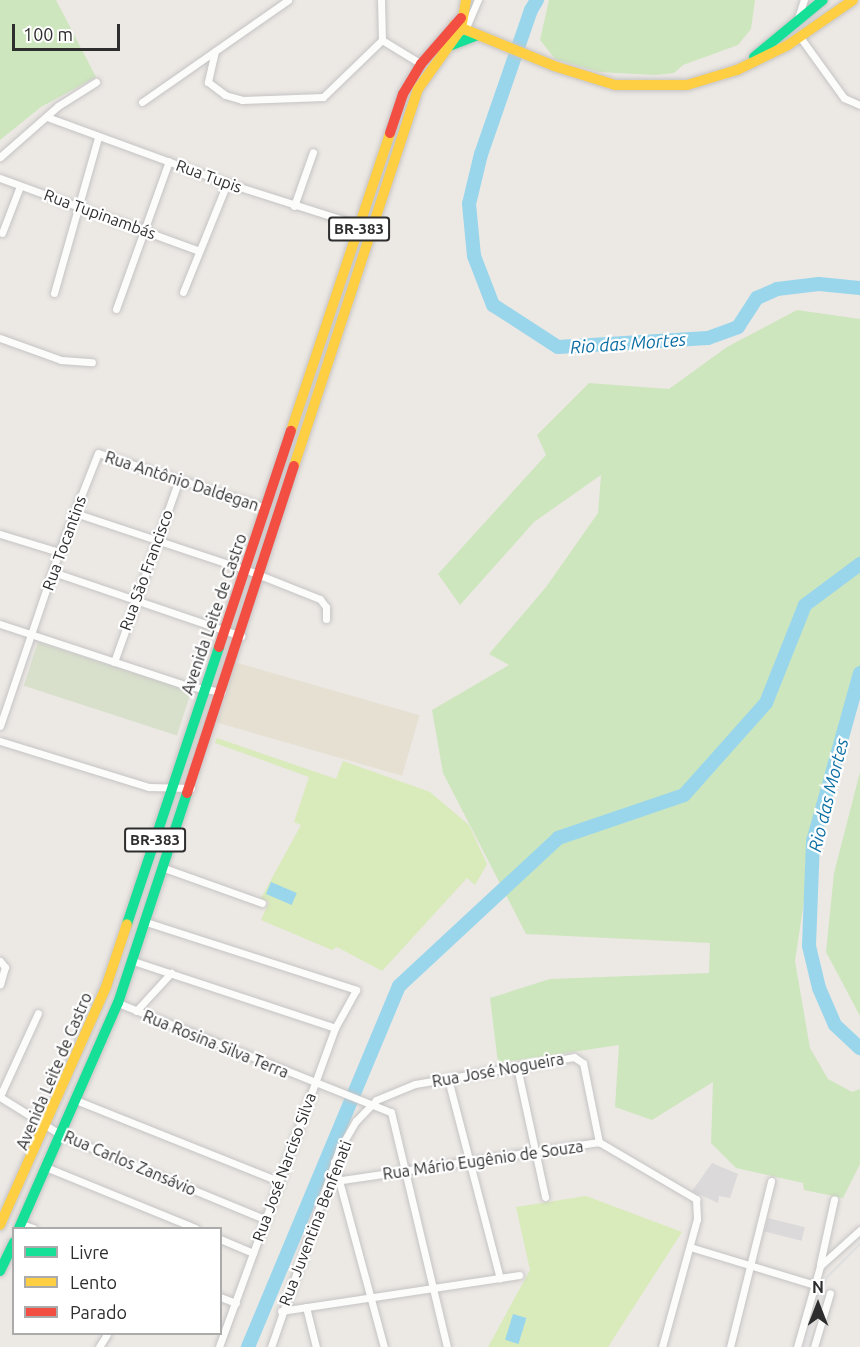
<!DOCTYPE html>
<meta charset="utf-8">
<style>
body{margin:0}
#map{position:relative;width:860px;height:1347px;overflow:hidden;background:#ece8e4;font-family:Ubuntu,sans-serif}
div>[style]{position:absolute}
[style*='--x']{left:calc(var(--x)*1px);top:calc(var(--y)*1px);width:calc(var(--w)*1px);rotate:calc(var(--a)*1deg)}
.industrial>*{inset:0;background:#dcd9db;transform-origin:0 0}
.education>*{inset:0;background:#e6e0d3;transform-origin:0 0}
.green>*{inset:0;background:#cee6be}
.cemetery>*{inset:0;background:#d8e0cc;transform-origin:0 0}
.pitch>*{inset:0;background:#d9eabb}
.water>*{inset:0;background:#99d6ec;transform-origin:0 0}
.river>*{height:14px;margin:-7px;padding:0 7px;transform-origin:7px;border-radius:7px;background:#99d6ec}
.roads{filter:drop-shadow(0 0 2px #c5c4c5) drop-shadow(0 0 2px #c5c4c5)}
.street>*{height:7px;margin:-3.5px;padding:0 3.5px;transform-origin:3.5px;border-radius:3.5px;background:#fcfcfb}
.fast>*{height:10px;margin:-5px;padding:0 5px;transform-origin:5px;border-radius:5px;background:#16e098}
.slow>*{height:10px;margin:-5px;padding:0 5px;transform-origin:5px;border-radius:5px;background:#ffcf43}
.jam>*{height:10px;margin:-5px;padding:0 5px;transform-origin:5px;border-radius:5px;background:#f24e42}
.rail>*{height:2px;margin:-1px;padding:0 1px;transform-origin:1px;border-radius:1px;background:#dfdfe1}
span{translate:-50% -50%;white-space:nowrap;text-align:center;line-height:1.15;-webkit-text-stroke:4.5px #fff;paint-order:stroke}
.shield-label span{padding:2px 4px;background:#fff;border:2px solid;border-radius:4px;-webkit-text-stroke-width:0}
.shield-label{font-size:15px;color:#2e2e2e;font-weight:700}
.street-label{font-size:16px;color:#2e2e2e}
.water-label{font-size:18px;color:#0d6fa3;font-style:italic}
.legend{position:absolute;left:12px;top:1227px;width:210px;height:108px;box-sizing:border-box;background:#fff;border:2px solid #ababab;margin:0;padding:8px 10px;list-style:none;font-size:18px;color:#2e2e2e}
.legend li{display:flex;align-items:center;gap:12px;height:30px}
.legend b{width:30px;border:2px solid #ababab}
.north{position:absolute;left:788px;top:1275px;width:60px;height:60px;-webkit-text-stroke:4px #fff;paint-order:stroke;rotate:0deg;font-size:16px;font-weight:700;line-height:24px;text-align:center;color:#2e2e2e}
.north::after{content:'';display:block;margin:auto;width:21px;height:27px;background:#2e2e2e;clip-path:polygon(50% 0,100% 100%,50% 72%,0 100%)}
.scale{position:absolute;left:12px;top:24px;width:108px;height:27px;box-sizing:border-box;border:3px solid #2e2e2e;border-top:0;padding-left:8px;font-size:18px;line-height:21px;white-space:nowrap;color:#2e2e2e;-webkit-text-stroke:4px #fff;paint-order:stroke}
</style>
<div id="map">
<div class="industrial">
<i style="clip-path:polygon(712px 1163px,738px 1174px,730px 1198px,719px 1196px,718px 1203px,692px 1191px)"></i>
<i style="left:768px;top:1218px;width:38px;height:14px;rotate:14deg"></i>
</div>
<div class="education">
<i style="left:234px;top:662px;width:193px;height:63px;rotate:16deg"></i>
</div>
<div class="green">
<i style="clip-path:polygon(0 0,56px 0,96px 77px,41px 107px,0 140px)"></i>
<i style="clip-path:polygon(549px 0,755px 0,751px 29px,738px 45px,683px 65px,674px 73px,655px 75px,599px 72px,555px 59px,540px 40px)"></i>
<i style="clip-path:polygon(797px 310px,860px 319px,860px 673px,813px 841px,795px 961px,810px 1048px,828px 1079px,852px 1092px,860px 1089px,860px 1164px,843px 1198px,804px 1190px,803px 1183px,736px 1168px,711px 1143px,713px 1082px,652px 1120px,615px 1107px,619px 1045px,498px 1063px,490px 998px,550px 979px,709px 973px,710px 943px,526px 934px,443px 773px,432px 710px,509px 665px,489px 654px,546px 587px,598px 513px,601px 475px,534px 522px,460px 605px,438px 574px,546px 455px,537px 435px,589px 383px,669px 389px,727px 347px)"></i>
<i style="clip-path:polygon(860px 772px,860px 1016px,826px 952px,834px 873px)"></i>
</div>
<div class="cemetery">
<i style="left:38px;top:642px;width:161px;height:46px;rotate:18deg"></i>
</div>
<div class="pitch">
<i style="clip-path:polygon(217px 738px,336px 779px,343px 761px,430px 792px,469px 825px,487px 864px,475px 885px,467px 878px,382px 971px,337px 947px,332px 950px,261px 920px,269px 902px,261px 898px,301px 825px,294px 822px,309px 777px,215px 743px)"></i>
<i style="clip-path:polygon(586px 1196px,682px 1232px,608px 1347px,488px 1347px,530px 1270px,516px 1207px)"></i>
</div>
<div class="water">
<i style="left:271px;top:882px;width:28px;height:13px;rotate:23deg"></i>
<i style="left:513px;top:1314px;width:14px;height:27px;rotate:17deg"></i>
</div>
<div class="river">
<i style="--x:537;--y:0;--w:12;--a:121"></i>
<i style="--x:531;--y:10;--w:152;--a:109.1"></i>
<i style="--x:481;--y:154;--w:51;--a:103.5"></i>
<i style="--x:469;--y:204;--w:52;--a:84.5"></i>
<i style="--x:474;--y:256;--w:53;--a:68.8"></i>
<i style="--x:493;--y:305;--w:77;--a:32.9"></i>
<i style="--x:558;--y:347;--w:150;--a:-3.4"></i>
<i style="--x:708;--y:338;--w:32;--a:-20"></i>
<i style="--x:738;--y:327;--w:35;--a:-57"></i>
<i style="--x:757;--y:298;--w:22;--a:-24"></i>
<i style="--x:777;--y:289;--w:42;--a:-6.8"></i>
<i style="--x:819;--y:284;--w:41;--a:5.6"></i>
<i style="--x:860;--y:673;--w:174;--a:105.6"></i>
<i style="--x:813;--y:841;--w:105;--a:92.2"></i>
<i style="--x:809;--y:946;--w:43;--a:76.6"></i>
<i style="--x:819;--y:988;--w:40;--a:66.6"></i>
<i style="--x:835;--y:1025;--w:34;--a:43"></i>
<i style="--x:248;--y:1347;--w:391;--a:-67.3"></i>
<i style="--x:399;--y:986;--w:217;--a:-42.9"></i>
<i style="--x:558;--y:838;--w:133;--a:-18.8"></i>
<i style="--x:684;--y:795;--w:123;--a:-48.3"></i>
<i style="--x:766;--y:703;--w:105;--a:-68.3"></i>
<i style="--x:805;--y:605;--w:69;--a:-36.7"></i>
</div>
<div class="roads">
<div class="street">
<i style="--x:798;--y:18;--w:19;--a:-72"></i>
<i style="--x:465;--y:30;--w:33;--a:-67"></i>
<i style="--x:800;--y:37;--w:75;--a:54.2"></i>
<i style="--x:844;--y:98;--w:17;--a:24"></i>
<i style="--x:382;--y:40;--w:46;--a:31.6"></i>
<i style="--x:215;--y:51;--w:32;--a:103"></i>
<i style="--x:208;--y:82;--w:21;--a:37"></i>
<i style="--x:225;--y:95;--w:18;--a:16"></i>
<i style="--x:242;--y:100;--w:81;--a:-2.1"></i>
<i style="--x:323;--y:97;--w:82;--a:-44"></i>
<i style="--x:382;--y:40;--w:40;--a:-91.4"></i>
<i style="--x:142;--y:102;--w:178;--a:-34.9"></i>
<i style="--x:47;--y:117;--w:192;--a:20.1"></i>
<i style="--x:227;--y:183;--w:142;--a:17.7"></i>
<i style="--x:0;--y:157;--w:77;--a:-41.3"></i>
<i style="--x:58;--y:106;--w:45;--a:-32.3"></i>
<i style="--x:0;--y:178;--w:212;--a:20.1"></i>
<i style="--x:294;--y:206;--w:57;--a:-70.6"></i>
<i style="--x:2;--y:233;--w:50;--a:-69"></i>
<i style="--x:183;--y:292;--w:118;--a:-68"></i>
<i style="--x:54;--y:293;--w:161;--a:-74.2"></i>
<i style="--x:116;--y:309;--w:157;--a:-70.3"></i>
<i style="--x:0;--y:338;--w:65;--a:19.8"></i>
<i style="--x:61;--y:360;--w:31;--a:4"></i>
<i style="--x:75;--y:513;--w:187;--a:18.4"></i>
<i style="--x:252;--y:572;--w:73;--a:21.7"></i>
<i style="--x:320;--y:599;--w:10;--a:53"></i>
<i style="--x:326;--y:607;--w:12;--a:90"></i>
<i style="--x:0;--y:534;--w:62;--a:17"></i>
<i style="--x:53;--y:572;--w:199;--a:18.8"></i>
<i style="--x:0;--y:624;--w:198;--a:18.3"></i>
<i style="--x:188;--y:686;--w:34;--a:10"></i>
<i style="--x:114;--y:662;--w:194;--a:-70.4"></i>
<i style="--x:0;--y:726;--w:184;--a:-71.3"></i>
<i style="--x:59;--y:552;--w:106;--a:-68.5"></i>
<i style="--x:98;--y:453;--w:177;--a:18.1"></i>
<i style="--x:0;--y:741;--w:156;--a:17.2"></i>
<i style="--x:149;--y:787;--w:42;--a:1.4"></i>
<i style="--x:164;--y:868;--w:104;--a:19.7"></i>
<i style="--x:146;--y:922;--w:221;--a:17.9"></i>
<i style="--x:356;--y:990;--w:43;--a:118.9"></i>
<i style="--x:335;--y:1028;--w:339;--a:110"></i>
<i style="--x:0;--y:961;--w:8;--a:50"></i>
<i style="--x:5;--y:967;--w:18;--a:106"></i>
<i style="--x:133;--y:961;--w:213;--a:18.3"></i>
<i style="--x:118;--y:1003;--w:294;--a:21.8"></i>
<i style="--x:391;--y:1112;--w:242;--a:76.6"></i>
<i style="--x:136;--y:1011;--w:52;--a:-47.4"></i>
<i style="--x:517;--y:1067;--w:133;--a:77.8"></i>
<i style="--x:448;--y:1079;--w:206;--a:75.4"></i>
<i style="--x:0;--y:1096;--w:91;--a:-65.4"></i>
<i style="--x:0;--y:1097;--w:74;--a:31.8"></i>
<i style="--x:63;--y:1136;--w:217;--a:22.4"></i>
<i style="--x:78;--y:1101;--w:215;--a:21.8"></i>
<i style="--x:334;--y:1162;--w:192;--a:74.9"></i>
<i style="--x:48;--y:1168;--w:159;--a:22.2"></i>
<i style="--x:342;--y:1180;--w:260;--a:-8.4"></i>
<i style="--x:599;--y:1142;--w:113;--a:30.4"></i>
<i style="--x:696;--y:1199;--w:20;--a:87"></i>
<i style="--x:697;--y:1219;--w:133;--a:105.3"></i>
<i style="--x:21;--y:1224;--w:13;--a:18"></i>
<i style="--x:220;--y:1239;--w:36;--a:23"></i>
<i style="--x:690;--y:1247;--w:131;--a:16.9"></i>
<i style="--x:820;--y:1264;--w:66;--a:-77.7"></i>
<i style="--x:220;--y:1297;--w:17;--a:21"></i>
<i style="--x:306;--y:1307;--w:41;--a:76"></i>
<i style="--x:281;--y:1311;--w:241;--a:-8.6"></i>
<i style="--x:99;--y:1347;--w:15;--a:-58"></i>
<i style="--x:271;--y:1347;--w:208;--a:-71"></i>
<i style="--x:339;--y:1150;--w:34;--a:-60"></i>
<i style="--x:356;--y:1121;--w:29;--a:-46"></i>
<i style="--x:376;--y:1100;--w:42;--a:-22.3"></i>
<i style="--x:415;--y:1084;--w:161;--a:-9.6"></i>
<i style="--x:574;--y:1057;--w:11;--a:34"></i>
<i style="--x:583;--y:1063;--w:81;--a:78.6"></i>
<i style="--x:730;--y:1347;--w:171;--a:-76.1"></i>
<i style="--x:797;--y:1347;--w:84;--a:-74.1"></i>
<i style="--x:820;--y:1266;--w:54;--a:-42"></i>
<i style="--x:814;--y:1347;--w:56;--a:-73.5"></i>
</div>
<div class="fast">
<i style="--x:449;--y:46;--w:30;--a:-21"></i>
<i style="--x:754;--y:57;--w:89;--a:-39.6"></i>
<i style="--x:127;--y:924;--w:292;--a:-71.6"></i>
<i style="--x:19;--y:1228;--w:246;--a:-66.3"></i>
<i style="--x:118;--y:1003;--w:221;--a:-71.8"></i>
<i style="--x:0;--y:1271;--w:32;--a:-64"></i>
</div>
<div class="slow">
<i style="--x:454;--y:25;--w:108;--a:22.3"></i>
<i style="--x:554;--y:66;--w:64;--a:17.3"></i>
<i style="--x:615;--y:85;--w:72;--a:0"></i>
<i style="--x:687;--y:85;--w:52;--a:-16.7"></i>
<i style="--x:737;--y:70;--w:57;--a:-26.1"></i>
<i style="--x:788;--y:45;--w:79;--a:-34.7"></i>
<i style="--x:291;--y:431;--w:314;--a:-71.6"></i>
<i style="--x:294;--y:466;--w:397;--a:-71.8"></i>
<i style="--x:418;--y:89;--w:74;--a:-54.4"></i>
<i style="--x:461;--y:29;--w:29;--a:-80"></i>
<i style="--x:0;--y:1225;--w:261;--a:-66"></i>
<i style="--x:106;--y:987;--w:66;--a:-71.6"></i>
</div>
<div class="jam">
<i style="--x:390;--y:133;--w:41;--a:-71.6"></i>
<i style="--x:403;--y:94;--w:35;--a:-59"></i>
<i style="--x:421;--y:64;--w:61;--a:-49"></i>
<i style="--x:219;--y:647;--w:228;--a:-71.6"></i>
<i style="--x:187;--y:793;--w:344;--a:-71.9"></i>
</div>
</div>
<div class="rail">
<i style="--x:805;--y:1347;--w:73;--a:-72.6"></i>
<i style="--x:827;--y:1277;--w:47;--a:-45"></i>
</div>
<div class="shield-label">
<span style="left:359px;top:229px">BR-383</span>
<span style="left:155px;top:840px">BR-383</span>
</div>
<div class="street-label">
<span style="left:209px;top:176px;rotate:20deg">Rua Tupis</span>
<span style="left:100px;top:214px;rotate:20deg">Rua Tupinambás</span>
<span style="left:182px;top:481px;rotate:18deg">Rua Antônio Daldegan</span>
<span style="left:64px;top:543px;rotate:-70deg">Rua Tocantins</span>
<span style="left:146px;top:570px;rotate:-70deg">Rua São Francisco</span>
<span style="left:214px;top:614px;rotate:-71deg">Avenida Leite de Castro</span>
<span style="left:216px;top:1044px;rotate:22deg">Rua Rosina Silva Terra</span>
<span style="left:498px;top:1070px;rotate:-10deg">Rua José Nogueira</span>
<span style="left:54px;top:1071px;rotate:-67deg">Avenida Leite de Castro</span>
<span style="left:483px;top:1160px;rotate:-8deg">Rua Mário Eugênio de Souza</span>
<span style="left:130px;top:1163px;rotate:23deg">Rua Carlos Zansávio</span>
<span style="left:284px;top:1167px;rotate:-70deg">Rua José Narciso Silva</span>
<span style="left:315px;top:1223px;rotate:-69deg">Rua Juventina Benfenati</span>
</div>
<div class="water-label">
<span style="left:628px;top:343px;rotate:-4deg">Rio das Mortes</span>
<span style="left:828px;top:795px;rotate:-76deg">Rio das Mortes</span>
</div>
<ul class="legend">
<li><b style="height:8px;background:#16e098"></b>Livre</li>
<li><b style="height:8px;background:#ffcf43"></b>Lento</li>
<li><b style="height:8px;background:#f24e42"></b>Parado</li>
</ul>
<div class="north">N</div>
<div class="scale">100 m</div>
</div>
